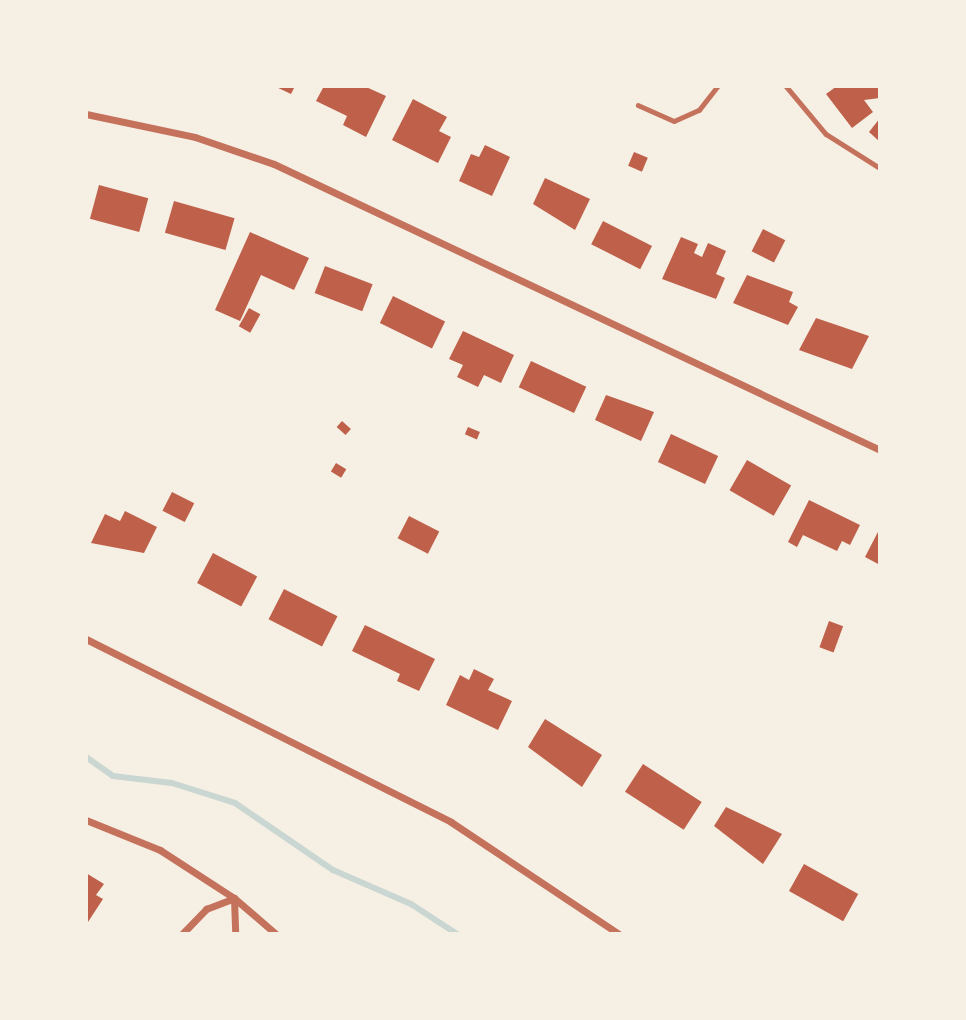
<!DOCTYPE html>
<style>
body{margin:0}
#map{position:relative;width:966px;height:1020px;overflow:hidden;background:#f6efe4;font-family:"Varela Round",sans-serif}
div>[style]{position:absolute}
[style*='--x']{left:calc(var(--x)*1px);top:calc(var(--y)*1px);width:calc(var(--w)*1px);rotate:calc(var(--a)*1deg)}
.stream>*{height:6px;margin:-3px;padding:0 3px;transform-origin:3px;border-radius:3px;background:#c9d6d2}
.building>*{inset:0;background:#bf614a;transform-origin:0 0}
.service>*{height:4.5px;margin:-2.25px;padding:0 2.25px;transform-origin:2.25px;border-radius:2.25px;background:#c5725c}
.minor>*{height:7px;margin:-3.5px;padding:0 3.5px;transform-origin:3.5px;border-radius:3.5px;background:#c5725c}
span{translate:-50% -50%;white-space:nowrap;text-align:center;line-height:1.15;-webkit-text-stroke:5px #f6efe4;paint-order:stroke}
.frame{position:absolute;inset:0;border:88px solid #f6efe4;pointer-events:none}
</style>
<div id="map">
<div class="stream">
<i style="--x:86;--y:757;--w:33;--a:35"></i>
<i style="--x:113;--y:776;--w:59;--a:6.8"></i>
<i style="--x:172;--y:783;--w:66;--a:17.6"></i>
<i style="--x:235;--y:803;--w:119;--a:34.4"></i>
<i style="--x:333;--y:870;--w:85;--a:23.6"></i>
<i style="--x:411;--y:904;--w:55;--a:33.1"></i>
</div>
<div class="building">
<i style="clip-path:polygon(274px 86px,295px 86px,291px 94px)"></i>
<i style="clip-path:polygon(324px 86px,364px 86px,386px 96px,366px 137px,343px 125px,347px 116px,316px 101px)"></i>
<i style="clip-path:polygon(837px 86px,880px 86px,880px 98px,864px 100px,873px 112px,852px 128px,826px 94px)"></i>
<i style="clip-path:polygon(413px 99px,447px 117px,439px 131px,451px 137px,438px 163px,392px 140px)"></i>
<i style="clip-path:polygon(880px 118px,880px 142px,869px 132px)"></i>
<i style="clip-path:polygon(485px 145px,510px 157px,492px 196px,459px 181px,471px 154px,479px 157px)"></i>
<i style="left:634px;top:152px;width:15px;height:15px;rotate:23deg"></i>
<i style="clip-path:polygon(545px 178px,590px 199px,575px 230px,533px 204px)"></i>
<i style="left:99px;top:185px;width:51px;height:35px;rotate:15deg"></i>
<i style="left:174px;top:201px;width:63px;height:33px;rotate:16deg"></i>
<i style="left:603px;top:221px;width:55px;height:26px;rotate:27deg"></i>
<i style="left:763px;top:229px;width:25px;height:25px;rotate:27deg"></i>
<i style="clip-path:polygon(250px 232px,309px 258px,294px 290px,261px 275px,240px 321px,215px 310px)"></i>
<i style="clip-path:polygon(681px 237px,698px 244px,694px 253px,702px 257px,708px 243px,726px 251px,716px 274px,725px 278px,716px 299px,662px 279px)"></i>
<i style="left:325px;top:266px;width:51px;height:29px;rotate:21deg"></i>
<i style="clip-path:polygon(747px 275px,793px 292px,789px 302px,798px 307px,788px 325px,733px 303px)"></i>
<i style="left:393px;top:296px;width:58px;height:30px;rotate:26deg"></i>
<i style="left:249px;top:308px;width:13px;height:21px;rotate:29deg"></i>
<i style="clip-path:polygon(816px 318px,869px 336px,852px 369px,799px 350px)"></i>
<i style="clip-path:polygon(463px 331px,514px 355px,501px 383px,484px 375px,478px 387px,457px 377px,463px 365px,449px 359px)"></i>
<i style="left:531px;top:361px;width:61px;height:29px;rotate:25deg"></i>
<i style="clip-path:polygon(606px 395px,654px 412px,641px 441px,595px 420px)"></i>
<i style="left:342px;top:421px;width:12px;height:8px;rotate:42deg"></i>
<i style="left:468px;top:427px;width:13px;height:8px;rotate:23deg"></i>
<i style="left:671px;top:434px;width:52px;height:31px;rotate:25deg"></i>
<i style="left:747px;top:460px;width:51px;height:35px;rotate:30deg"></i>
<i style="left:336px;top:463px;width:12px;height:10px;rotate:31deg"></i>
<i style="left:172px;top:492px;width:25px;height:21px;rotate:27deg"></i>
<i style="clip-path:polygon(809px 500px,860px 525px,850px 545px,842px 541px,837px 551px,803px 535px,797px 547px,788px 542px)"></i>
<i style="clip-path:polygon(125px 511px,157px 527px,144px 553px,91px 543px,105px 514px,120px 521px)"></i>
<i style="left:409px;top:516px;width:34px;height:25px;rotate:27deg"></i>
<i style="clip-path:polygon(880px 528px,880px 565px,865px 557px)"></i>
<i style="left:213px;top:553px;width:50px;height:34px;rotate:28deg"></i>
<i style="left:284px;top:589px;width:60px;height:34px;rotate:27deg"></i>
<i style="left:829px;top:621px;width:15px;height:28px;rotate:20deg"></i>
<i style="clip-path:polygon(365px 625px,435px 659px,419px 691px,397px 681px,400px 674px,352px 651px)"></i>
<i style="clip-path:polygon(474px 669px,494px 679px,488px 690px,512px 701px,498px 730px,446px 705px,460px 675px,469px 680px)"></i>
<i style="clip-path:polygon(545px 719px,602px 755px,582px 787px,528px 747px)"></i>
<i style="left:643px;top:764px;width:70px;height:33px;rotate:33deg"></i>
<i style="clip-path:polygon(726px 807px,782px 834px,763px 864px,714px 826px)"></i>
<i style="left:804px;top:864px;width:62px;height:31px;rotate:29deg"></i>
<i style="clip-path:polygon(86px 873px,104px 884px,96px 895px,103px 899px,88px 922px)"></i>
</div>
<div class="service">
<i style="--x:786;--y:86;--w:62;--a:50.2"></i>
<i style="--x:826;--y:134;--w:64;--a:32.2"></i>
<i style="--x:638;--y:105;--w:39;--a:24"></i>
<i style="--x:674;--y:121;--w:27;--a:-24"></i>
<i style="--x:699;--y:110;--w:31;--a:-52"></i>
</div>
<div class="minor">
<i style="--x:86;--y:114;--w:111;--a:11.9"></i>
<i style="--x:195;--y:137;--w:83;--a:18.9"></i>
<i style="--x:274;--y:164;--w:670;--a:25.26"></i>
<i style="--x:86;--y:639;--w:408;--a:26.6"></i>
<i style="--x:451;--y:822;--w:202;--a:33.7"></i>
<i style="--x:86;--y:820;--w:80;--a:22.1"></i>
<i style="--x:160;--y:850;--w:88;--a:33"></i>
<i style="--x:234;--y:898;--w:55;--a:40.6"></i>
<i style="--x:182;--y:934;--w:35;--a:-46"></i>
<i style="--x:206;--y:909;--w:30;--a:-21"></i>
<i style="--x:234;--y:898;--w:36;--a:88"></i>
</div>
<div class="frame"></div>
</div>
